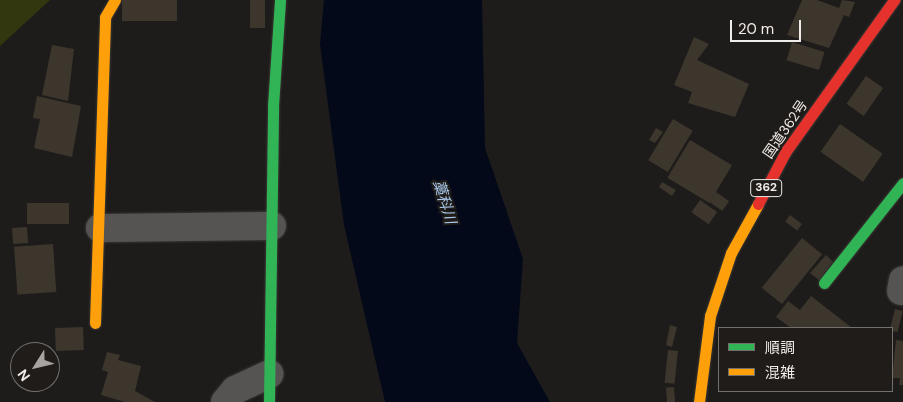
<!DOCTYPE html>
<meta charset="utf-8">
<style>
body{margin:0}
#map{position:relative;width:903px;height:402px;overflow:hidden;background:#1e1c1a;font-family:"DM Sans","Noto Sans JP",sans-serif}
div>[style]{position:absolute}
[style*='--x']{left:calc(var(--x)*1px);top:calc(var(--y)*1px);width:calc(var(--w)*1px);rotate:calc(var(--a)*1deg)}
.green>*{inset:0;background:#33370f}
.water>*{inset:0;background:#030919}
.building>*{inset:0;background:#3c362d;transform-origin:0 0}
.roads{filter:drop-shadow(0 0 1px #3a3836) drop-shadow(0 0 1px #3a3836)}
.street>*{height:28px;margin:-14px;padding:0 14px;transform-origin:14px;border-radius:14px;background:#555453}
.fast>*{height:11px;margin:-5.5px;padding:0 5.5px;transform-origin:5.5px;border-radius:5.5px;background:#30b455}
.slow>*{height:11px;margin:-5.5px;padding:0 5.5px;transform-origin:5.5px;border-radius:5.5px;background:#ff9f0a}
.jam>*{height:11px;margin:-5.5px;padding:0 5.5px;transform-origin:5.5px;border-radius:5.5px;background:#e5322d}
span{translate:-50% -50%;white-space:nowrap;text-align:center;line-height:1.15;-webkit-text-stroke:4px #1f1c19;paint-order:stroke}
.shield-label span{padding:1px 4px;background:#1f1c19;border:1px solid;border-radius:4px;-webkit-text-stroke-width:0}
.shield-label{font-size:12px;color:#efecea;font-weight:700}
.street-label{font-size:14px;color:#efecea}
.water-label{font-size:15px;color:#accbee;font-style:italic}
.legend{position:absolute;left:718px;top:327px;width:175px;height:65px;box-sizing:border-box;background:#1f1c19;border:1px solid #726f6d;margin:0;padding:6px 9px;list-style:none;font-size:15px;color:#efecea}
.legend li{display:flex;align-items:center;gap:10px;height:25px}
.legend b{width:25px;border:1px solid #726f6d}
.north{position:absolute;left:10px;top:342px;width:50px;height:50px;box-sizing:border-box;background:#1f1c19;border:1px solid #726f6d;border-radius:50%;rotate:234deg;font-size:14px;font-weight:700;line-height:20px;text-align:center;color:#efecea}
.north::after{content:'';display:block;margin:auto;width:18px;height:22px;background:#a6a3a1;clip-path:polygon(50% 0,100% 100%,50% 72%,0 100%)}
.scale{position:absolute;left:730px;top:20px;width:71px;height:22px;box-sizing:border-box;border:2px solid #efecea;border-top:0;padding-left:6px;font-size:15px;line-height:18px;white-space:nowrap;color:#efecea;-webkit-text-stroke:4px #1f1c19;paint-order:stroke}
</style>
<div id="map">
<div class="green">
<i style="clip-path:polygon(0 0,50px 0,0 46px)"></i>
</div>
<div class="water">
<i style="clip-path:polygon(324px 0,482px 0,485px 148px,523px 259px,517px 343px,550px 402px,385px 402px,344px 225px,320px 44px)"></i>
</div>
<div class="building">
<i style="left:122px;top:0;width:55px;height:21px"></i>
<i style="left:250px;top:0;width:15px;height:28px"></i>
<i style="clip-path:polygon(802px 0,817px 0,839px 8px,842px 0,855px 2px,849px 17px,844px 15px,829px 48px,787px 35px)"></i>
<i style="clip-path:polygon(694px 37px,709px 44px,697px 60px,749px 84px,735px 117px,688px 103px,692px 92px,674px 85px)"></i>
<i style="left:792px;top:42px;width:34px;height:19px;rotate:17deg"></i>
<i style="clip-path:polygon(52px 45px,74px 49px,68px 101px,42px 95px)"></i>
<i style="left:866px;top:76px;width:21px;height:34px;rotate:35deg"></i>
<i style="clip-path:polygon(37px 96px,81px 106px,72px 157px,34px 148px,40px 119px,33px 118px)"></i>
<i style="left:673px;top:119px;width:23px;height:48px;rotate:31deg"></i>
<i style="left:840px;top:124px;width:52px;height:34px;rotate:35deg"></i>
<i style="clip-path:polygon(656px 128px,663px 132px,655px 143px,649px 140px)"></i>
<i style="left:690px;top:140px;width:49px;height:44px;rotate:31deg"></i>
<i style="clip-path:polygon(662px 182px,676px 190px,672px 196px,659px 187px)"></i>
<i style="left:716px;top:192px;width:16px;height:12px;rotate:35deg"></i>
<i style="left:700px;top:200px;width:21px;height:15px;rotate:35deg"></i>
<i style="left:27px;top:203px;width:42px;height:21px"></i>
<i style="left:790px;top:215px;width:15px;height:8px;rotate:37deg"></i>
<i style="left:27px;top:227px;width:16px;height:15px;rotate:86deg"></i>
<i style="left:802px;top:238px;width:26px;height:64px;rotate:39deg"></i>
<i style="left:53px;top:244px;width:48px;height:39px;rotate:86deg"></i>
<i style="clip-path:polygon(826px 255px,833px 262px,819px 280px,810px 273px)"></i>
<i style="clip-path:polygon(811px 296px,851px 327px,850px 328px,791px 328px,776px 317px,788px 301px,800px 310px)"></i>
<i style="left:895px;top:309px;width:8px;height:22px;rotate:14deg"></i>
<i style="clip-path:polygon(670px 325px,677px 327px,672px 347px,666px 345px)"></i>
<i style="left:83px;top:327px;width:23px;height:28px;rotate:88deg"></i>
<i style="clip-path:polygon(896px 340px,903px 341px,903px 385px,899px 385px,900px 378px,892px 378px)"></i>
<i style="left:668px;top:350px;width:10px;height:33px;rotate:6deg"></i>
<i style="clip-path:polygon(107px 352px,120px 355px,118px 360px,141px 366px,135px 391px,155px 402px,125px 402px,101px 395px,108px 372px,102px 370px)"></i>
<i style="left:674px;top:387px;width:15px;height:8px;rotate:86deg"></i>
</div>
<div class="roads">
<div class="street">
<i style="--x:100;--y:228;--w:172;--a:-0.7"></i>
<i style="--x:901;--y:291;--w:11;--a:-80"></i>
<i style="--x:225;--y:402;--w:16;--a:-50"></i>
<i style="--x:235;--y:390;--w:38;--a:-25"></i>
</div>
<div class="fast">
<i style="--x:824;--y:283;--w:127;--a:-51.7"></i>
<i style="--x:269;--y:402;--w:296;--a:-89.2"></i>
<i style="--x:273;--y:106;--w:106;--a:-86.2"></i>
</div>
<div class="slow">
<i style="--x:95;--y:323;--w:306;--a:-88.1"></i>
<i style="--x:105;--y:17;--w:20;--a:-60"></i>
<i style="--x:699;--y:402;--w:87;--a:-82.7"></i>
<i style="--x:710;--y:316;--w:66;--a:-71.6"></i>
<i style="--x:731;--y:253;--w:56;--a:-61.1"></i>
</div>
<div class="jam">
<i style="--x:758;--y:204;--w:60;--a:-62.2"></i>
<i style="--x:786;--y:151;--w:186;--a:-54.4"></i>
</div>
</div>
<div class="shield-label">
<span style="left:766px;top:188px">362</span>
</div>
<div class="street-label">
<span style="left:785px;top:129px;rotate:-56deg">国道362号</span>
</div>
<div class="water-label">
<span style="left:444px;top:202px;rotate:73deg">藁科川</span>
</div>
<ul class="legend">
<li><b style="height:6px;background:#30b455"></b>順調</li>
<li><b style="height:6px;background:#ff9f0a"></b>混雑</li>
</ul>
<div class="north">N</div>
<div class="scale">20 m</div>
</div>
